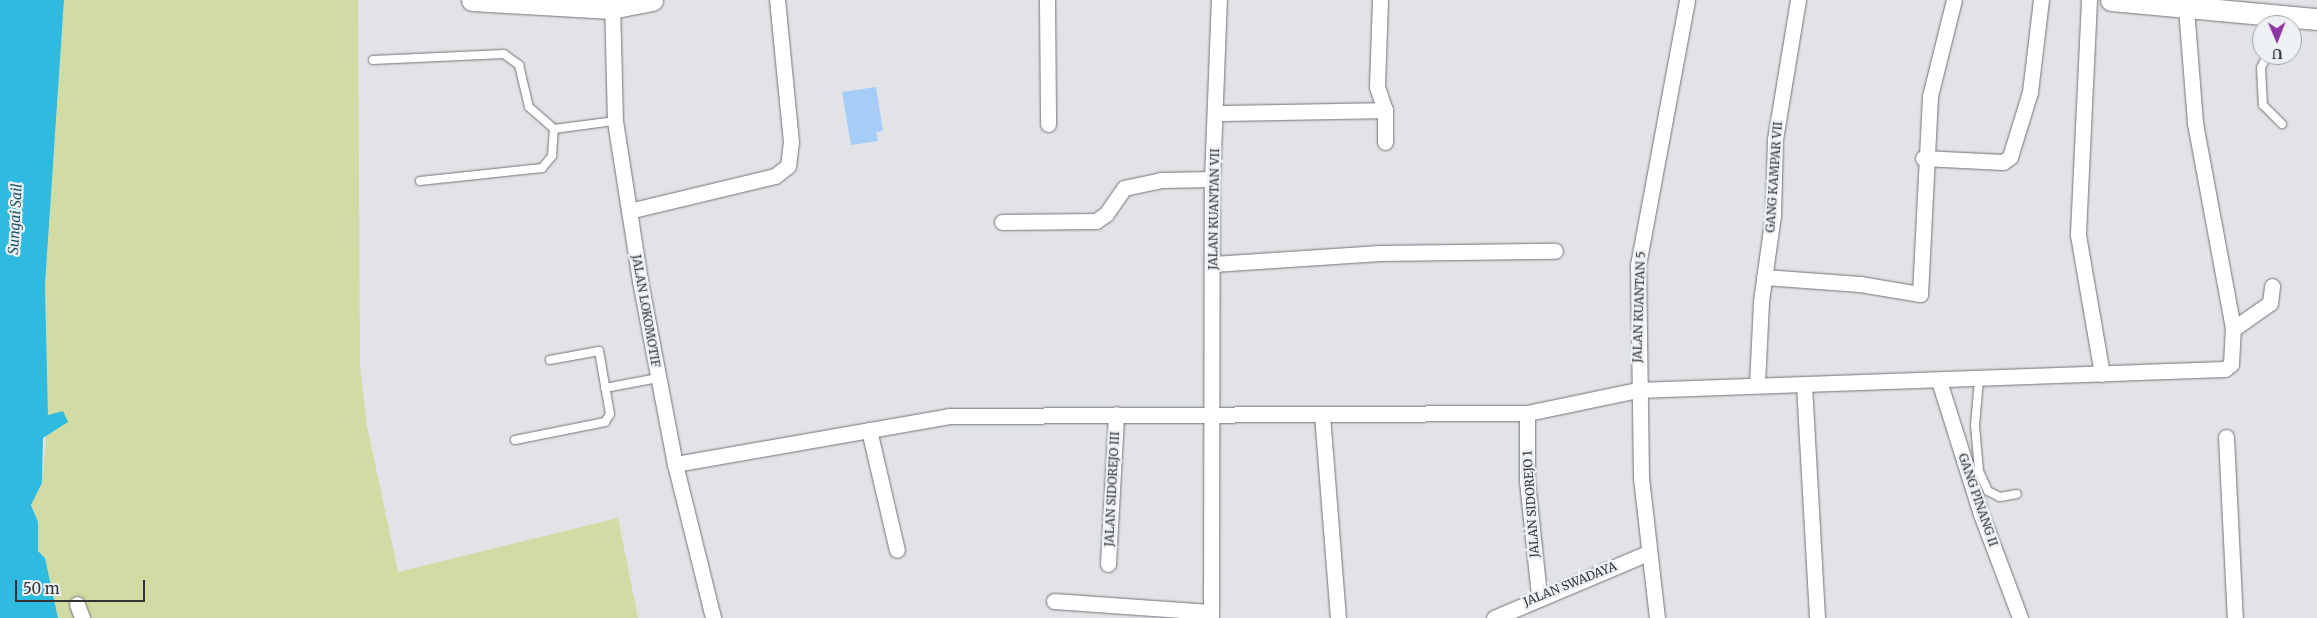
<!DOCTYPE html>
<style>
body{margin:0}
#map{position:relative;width:2317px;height:618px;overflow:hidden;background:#e1e3e6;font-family:Merriweather,serif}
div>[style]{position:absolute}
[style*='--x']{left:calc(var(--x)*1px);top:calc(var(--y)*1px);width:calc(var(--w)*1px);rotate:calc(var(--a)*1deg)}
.green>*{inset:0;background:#d0dca4}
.water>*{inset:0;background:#2fbbe0}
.building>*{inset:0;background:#a6ccf8}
.roads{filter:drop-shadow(0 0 1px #727477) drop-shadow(0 0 1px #727477)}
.lane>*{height:8px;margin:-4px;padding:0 4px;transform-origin:4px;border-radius:4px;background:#fff}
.street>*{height:15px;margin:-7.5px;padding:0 7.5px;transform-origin:7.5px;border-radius:7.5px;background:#fff}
.secondary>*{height:21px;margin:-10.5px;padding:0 10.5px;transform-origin:10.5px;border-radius:10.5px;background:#fff}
span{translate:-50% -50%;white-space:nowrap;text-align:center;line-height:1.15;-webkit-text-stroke:4.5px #eef1f4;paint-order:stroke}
.street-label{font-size:12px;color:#313233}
.water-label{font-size:14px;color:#205666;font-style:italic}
.north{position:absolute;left:2252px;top:15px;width:50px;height:50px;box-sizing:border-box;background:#eef1f4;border:1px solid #a2a5a7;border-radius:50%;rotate:179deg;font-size:14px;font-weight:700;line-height:20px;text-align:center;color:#313233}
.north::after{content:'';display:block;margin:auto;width:18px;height:22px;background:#8d36a3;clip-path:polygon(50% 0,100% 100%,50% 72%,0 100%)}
.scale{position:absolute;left:15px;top:580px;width:130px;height:22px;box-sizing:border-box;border:2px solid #313233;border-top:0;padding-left:6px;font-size:15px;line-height:18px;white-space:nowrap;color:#313233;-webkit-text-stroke:4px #eef1f4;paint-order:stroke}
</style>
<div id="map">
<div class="green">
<i style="clip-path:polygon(64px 0,358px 0,360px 367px,367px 426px,398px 572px,618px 518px,638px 618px,58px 618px,45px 558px,38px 551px,38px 522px,31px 504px,42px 484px,48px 415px,45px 285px)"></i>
</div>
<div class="water">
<i style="clip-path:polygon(0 0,64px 0,45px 285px,48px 415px,63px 411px,68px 422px,43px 438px,42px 483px,31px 505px,38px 522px,38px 551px,45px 558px,58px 618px,0 618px)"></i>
</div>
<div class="building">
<i style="clip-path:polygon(876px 87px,883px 131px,876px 132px,878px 141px,851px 145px,842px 92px)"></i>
</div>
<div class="roads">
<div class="lane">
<i style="--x:2267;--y:55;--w:14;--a:115"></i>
<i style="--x:2261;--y:68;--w:37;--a:87"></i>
<i style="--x:2263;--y:105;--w:27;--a:45"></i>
<i style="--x:373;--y:60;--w:131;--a:-2.6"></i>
<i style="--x:504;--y:54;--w:19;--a:36"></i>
<i style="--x:519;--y:65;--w:43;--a:76.6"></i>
<i style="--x:529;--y:107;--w:33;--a:41"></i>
<i style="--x:420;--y:181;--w:123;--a:-6.1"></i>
<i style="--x:542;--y:168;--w:16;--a:-50"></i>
<i style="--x:552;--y:156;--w:27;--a:-86"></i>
<i style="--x:554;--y:129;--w:62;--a:-7.5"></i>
<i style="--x:1979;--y:380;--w:45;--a:95.1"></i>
<i style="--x:1975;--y:425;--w:46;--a:85"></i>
<i style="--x:1979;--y:471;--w:22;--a:66"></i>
<i style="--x:1988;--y:491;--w:13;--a:27"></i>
<i style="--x:2000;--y:497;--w:17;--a:-10"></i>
<i style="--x:605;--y:388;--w:54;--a:-10.7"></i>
<i style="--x:515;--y:440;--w:92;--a:-11.3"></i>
<i style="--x:605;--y:422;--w:9;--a:-58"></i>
<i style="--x:610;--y:414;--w:64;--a:-99.9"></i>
<i style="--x:599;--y:351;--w:50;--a:169.6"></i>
</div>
<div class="street">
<i style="--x:612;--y:0;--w:121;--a:88.6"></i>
<i style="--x:615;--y:121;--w:162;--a:81.1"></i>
<i style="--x:640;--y:281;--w:186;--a:79.2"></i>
<i style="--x:675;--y:464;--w:159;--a:76.1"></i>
<i style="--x:1047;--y:0;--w:124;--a:89.5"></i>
<i style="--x:1380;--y:0;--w:87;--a:92"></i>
<i style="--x:1377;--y:87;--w:24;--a:71"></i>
<i style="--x:1385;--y:110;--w:32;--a:90"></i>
<i style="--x:2089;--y:0;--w:235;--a:92.7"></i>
<i style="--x:2078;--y:235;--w:141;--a:80.2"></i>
<i style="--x:2186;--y:8;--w:115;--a:85.5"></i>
<i style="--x:2195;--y:123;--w:209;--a:79.5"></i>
<i style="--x:1217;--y:113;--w:168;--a:-1"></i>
<i style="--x:1923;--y:158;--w:80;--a:2.9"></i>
<i style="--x:2003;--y:162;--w:9;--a:-36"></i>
<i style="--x:2010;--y:157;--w:68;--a:-72.9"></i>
<i style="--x:2030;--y:92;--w:93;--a:-83.2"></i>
<i style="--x:629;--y:211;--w:150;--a:-13.5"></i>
<i style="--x:775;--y:176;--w:16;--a:-38"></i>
<i style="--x:788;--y:166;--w:24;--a:-83"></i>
<i style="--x:791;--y:142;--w:143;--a:-95.6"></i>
<i style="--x:1002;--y:222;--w:94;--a:-0.6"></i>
<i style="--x:1096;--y:221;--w:12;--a:-35"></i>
<i style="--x:1106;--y:214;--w:32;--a:-55"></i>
<i style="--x:1124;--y:188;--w:38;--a:-12"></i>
<i style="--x:1161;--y:180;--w:51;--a:-1.1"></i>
<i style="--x:1213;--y:264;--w:167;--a:-3.8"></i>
<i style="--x:1380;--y:253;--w:175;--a:-0.7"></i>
<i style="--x:1764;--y:277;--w:96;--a:4.2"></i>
<i style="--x:1860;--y:284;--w:61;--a:9.5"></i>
<i style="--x:1920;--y:294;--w:198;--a:-87.1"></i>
<i style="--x:1930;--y:96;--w:99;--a:-76"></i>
<i style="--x:1939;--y:381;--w:139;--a:72.5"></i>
<i style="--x:1981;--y:514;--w:111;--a:69.4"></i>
<i style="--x:1757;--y:384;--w:83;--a:-87.2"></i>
<i style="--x:1761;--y:301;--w:87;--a:-82.1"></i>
<i style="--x:1773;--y:215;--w:76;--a:-88.5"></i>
<i style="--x:1775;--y:139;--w:141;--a:-80.6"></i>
<i style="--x:1804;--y:385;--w:233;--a:86.8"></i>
<i style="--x:1527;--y:413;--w:68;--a:90"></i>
<i style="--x:1527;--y:481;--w:116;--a:84"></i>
<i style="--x:1322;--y:415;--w:204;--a:85.5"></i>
<i style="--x:869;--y:430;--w:123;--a:76.9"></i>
<i style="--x:2226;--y:437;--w:181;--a:87.2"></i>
<i style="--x:675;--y:464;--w:278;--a:-9.9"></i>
<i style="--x:949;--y:416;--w:578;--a:-0.3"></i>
<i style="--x:1527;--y:413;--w:112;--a:-11.8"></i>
<i style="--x:1637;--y:390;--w:588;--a:-2.05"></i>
<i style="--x:2225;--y:369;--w:8;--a:-40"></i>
<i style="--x:2231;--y:364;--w:35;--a:-87"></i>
<i style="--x:2233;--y:329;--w:45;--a:-35.1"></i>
<i style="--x:2270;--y:303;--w:17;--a:-83"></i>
<i style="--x:1108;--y:564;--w:150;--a:-86.9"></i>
<i style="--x:1054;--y:601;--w:156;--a:4"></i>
<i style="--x:77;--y:604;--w:15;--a:70"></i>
<i style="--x:1211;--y:618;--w:439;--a:-89.9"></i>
<i style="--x:1212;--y:179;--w:179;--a:-87.8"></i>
<i style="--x:1494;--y:618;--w:167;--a:-22.9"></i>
<i style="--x:1657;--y:618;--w:142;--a:-96.5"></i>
<i style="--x:1641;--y:477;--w:212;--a:-90.8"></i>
<i style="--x:1638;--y:265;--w:269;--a:-79.5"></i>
</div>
<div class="secondary">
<i style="--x:472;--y:0;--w:139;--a:3.3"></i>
<i style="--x:611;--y:8;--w:42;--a:-11"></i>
<i style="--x:2111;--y:0;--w:207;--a:5.3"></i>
</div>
</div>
<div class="street-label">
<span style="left:1774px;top:177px;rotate:-86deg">GANG KAMPAR VII</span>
<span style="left:1214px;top:209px;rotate:-89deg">JALAN KUANTAN VII</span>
<span style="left:1639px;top:307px;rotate:-88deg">JALAN KUANTAN 5</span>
<span style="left:646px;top:311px;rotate:80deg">JALAN LOKOMOTIF</span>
<span style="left:1112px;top:489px;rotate:-87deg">JALAN SIDOREJO III</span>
<span style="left:1978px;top:500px;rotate:71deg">GANG PINANG II</span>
<span style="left:1531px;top:504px;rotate:-94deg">JALAN SIDOREJO 1</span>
<span style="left:1570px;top:584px;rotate:-22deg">JALAN SWADAYA</span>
</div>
<div class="water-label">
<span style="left:15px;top:219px;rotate:-87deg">Sungai Sail</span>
</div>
<div class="north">U</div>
<div class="scale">50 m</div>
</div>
